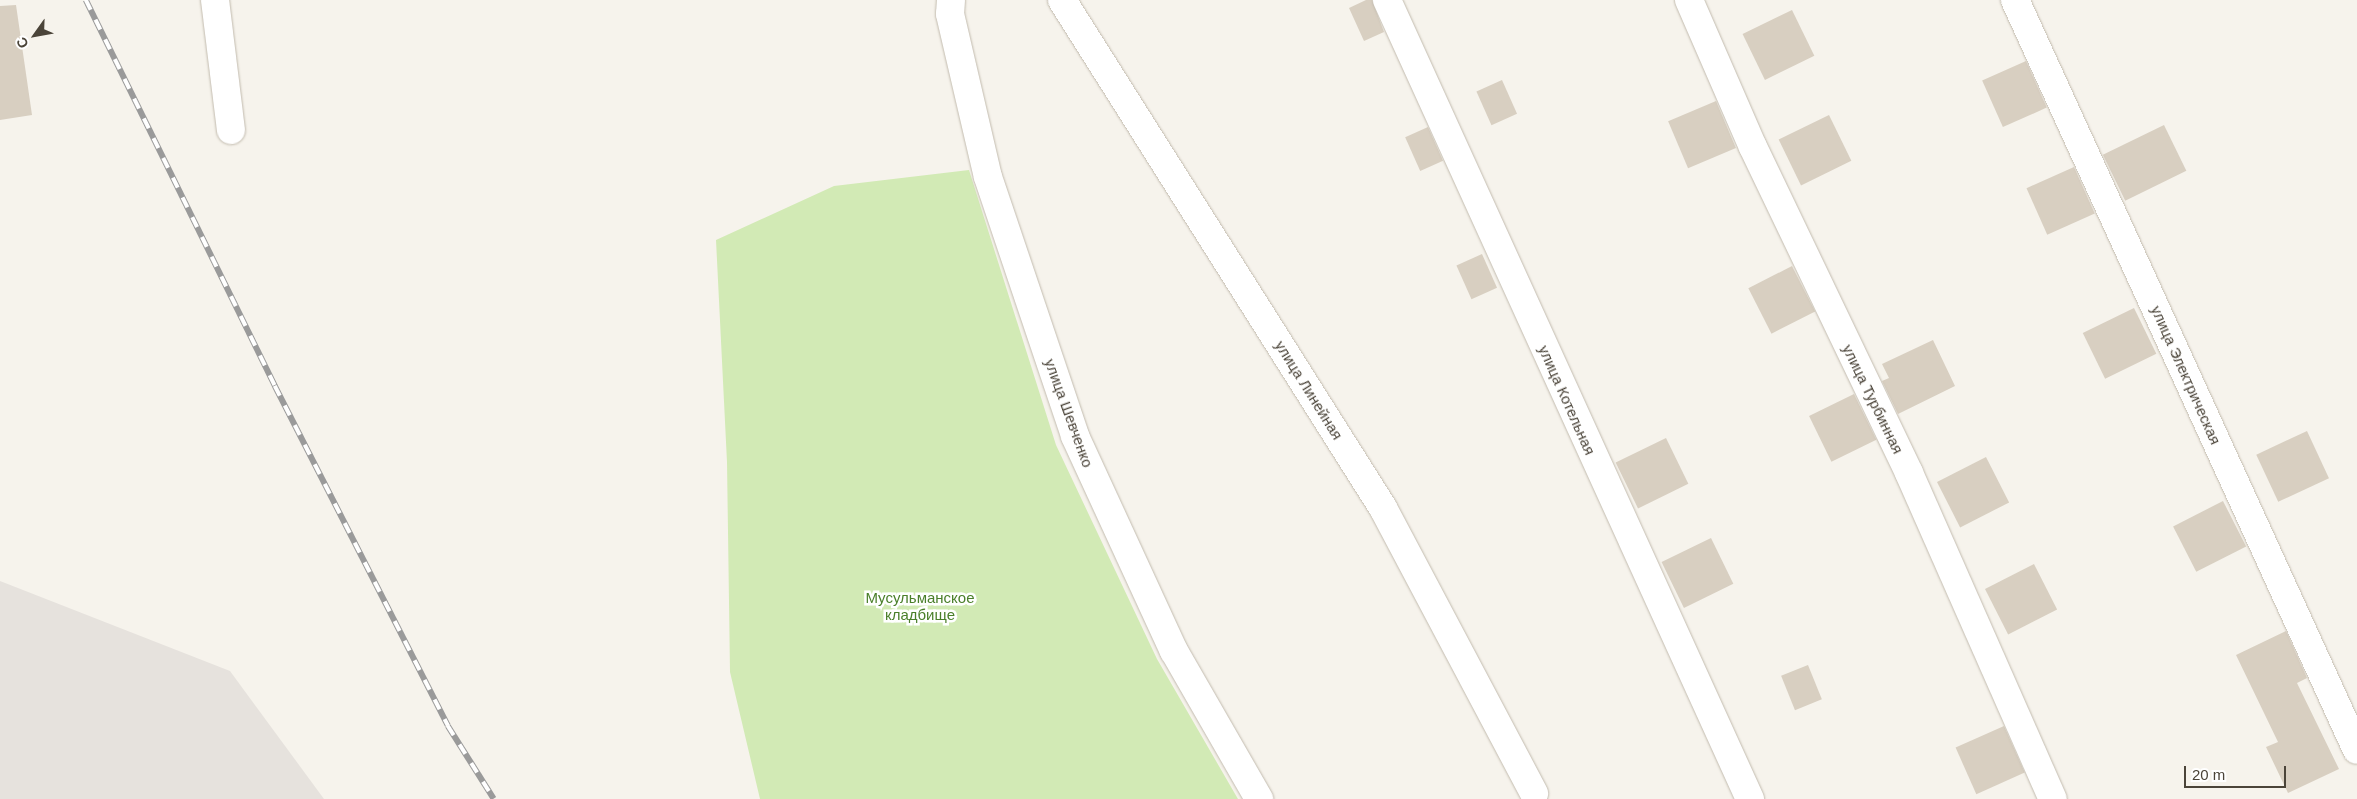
<!DOCTYPE html>
<meta charset="utf-8">
<style>
body{margin:0}
#map{position:relative;width:2357px;height:799px;overflow:hidden;background:#f6f3ec;font-family:Helvetica,sans-serif}
div>[style]{position:absolute}
[style*='--x']{left:calc(var(--x)*1px);top:calc(var(--y)*1px);width:calc(var(--w)*1px);rotate:calc(var(--a)*1deg)}
.industrial>*{inset:0;background:#e6e2dd}
.green>*{inset:0;background:#d2eab5}
.building>*{inset:0;background:#d8cfc1;transform-origin:0 0}
.roads{filter:drop-shadow(0 0 1px #c2bbae) drop-shadow(0 0 1px #c2bbae)}
.minor>*{height:28px;margin:-14px;padding:0 14px;transform-origin:14px;border-radius:14px;background:#fff}
.rail>*{height:5.5px;margin-top:-2.75px;transform-origin:0;background:repeating-linear-gradient(90deg,#fff 0 11px,#9a9a9a 0 22px);box-sizing:border-box;border-block:1px solid #9a9a9a}
span{translate:-50% -50%;white-space:nowrap;text-align:center;line-height:1.15;-webkit-text-stroke:5px #fff;paint-order:stroke}
.street-label{font-size:15px;color:#4b4439}
.park-label{font-size:15px;color:#4a7f2a}
.north{position:absolute;left:10px;top:10px;width:50px;height:50px;-webkit-text-stroke:4px #fff;paint-order:stroke;rotate:238deg;font-size:14px;font-weight:700;line-height:20px;text-align:center;color:#4b4439}
.north::after{content:'';display:block;margin:auto;width:18px;height:22px;background:#4b4439;clip-path:polygon(50% 0,100% 100%,50% 72%,0 100%)}
.scale{position:absolute;left:2184px;top:766px;width:102px;height:22px;box-sizing:border-box;border:2px solid #4b4439;border-top:0;padding-left:6px;font-size:15px;line-height:18px;white-space:nowrap;color:#4b4439;-webkit-text-stroke:4px #fff;paint-order:stroke}
</style>
<div id="map">
<div class="industrial">
<i style="clip-path:polygon(0 581px,230px 671px,324px 799px,0 799px)"></i>
</div>
<div class="green">
<i style="clip-path:polygon(969px 170px,1056px 445px,1157px 659px,1238px 799px,760px 799px,730px 672px,727px 462px,716px 240px,834px 186px)"></i>
</div>
<div class="building">
<i style="clip-path:polygon(1366px 0,1372px 0,1384px 32px,1364px 41px,1349px 8px)"></i>
<i style="clip-path:polygon(16px 5px,32px 115px,0 120px,0 6px)"></i>
<i style="left:1792px;top:10px;width:51px;height:55px;rotate:64deg"></i>
<i style="left:2026px;top:61px;width:51px;height:48px;rotate:66deg"></i>
<i style="left:1502px;top:80px;width:37px;height:28px;rotate:66deg"></i>
<i style="left:1716px;top:101px;width:51px;height:52px;rotate:67deg"></i>
<i style="left:1829px;top:115px;width:51px;height:56px;rotate:64deg"></i>
<i style="left:2164px;top:125px;width:51px;height:68px;rotate:64deg"></i>
<i style="left:1428px;top:127px;width:37px;height:25px;rotate:66deg"></i>
<i style="left:2074px;top:167px;width:51px;height:52px;rotate:66deg"></i>
<i style="left:1482px;top:254px;width:37px;height:28px;rotate:66deg"></i>
<i style="left:1792px;top:266px;width:51px;height:49px;rotate:63deg"></i>
<i style="left:2134px;top:308px;width:51px;height:57px;rotate:64deg"></i>
<i style="clip-path:polygon(1933px 340px,1955px 386px,1898px 414px,1882px 381px,1889px 378px,1882px 364px)"></i>
<i style="left:1854px;top:394px;width:51px;height:50px;rotate:64deg"></i>
<i style="left:2307px;top:431px;width:52px;height:56px;rotate:65deg"></i>
<i style="left:1666px;top:438px;width:51px;height:56px;rotate:64deg"></i>
<i style="left:1986px;top:457px;width:51px;height:55px;rotate:63deg"></i>
<i style="left:2223px;top:501px;width:51px;height:56px;rotate:63deg"></i>
<i style="left:1711px;top:538px;width:51px;height:55px;rotate:64deg"></i>
<i style="left:2034px;top:564px;width:51px;height:55px;rotate:63deg"></i>
<i style="clip-path:polygon(2286px 631px,2307px 678px,2297px 683px,2339px 769px,2288px 793px,2266px 747px,2278px 742px,2236px 655px)"></i>
<i style="left:1808px;top:665px;width:37px;height:29px;rotate:68deg"></i>
<i style="left:2004px;top:726px;width:51px;height:53px;rotate:66deg"></i>
</div>
<div class="roads">
<div class="minor">
<i style="--x:215;--y:0;--w:131;--a:83"></i>
<i style="--x:951;--y:0;--w:14;--a:94"></i>
<i style="--x:950;--y:14;--w:167;--a:76.9"></i>
<i style="--x:988;--y:177;--w:273;--a:71.4"></i>
<i style="--x:1075;--y:436;--w:237;--a:65.3"></i>
<i style="--x:1174;--y:651;--w:171;--a:60.1"></i>
<i style="--x:1062;--y:0;--w:601;--a:57.71"></i>
<i style="--x:1383;--y:508;--w:323;--a:62.1"></i>
<i style="--x:1387;--y:0;--w:878;--a:65.57"></i>
<i style="--x:1689;--y:0;--w:160;--a:66.5"></i>
<i style="--x:1753;--y:147;--w:361;--a:64.4"></i>
<i style="--x:1909;--y:473;--w:356;--a:66.2"></i>
<i style="--x:2015;--y:0;--w:824;--a:65.49"></i>
</div>
</div>
<div class="rail">
<i style="--x:86;--y:0;--w:430;--a:63.9"></i>
<i style="--x:275;--y:386;--w:381;--a:63"></i>
<i style="--x:448;--y:726;--w:86;--a:57.8"></i>
</div>
<div class="street-label">
<span style="left:2186px;top:375px;rotate:66deg">улица Электрическая</span>
<span style="left:1309px;top:390px;rotate:58deg">улица Линейная</span>
<span style="left:1873px;top:399px;rotate:64deg">улица Турбинная</span>
<span style="left:1567px;top:400px;rotate:66deg">улица Котельная</span>
<span style="left:1069px;top:413px;rotate:70deg">улица Шевченко</span>
</div>
<div class="park-label">
<span style="left:920px;top:606px">Мусульманское<br>кладбище</span>
</div>
<div class="north">С</div>
<div class="scale">20 m</div>
</div>
